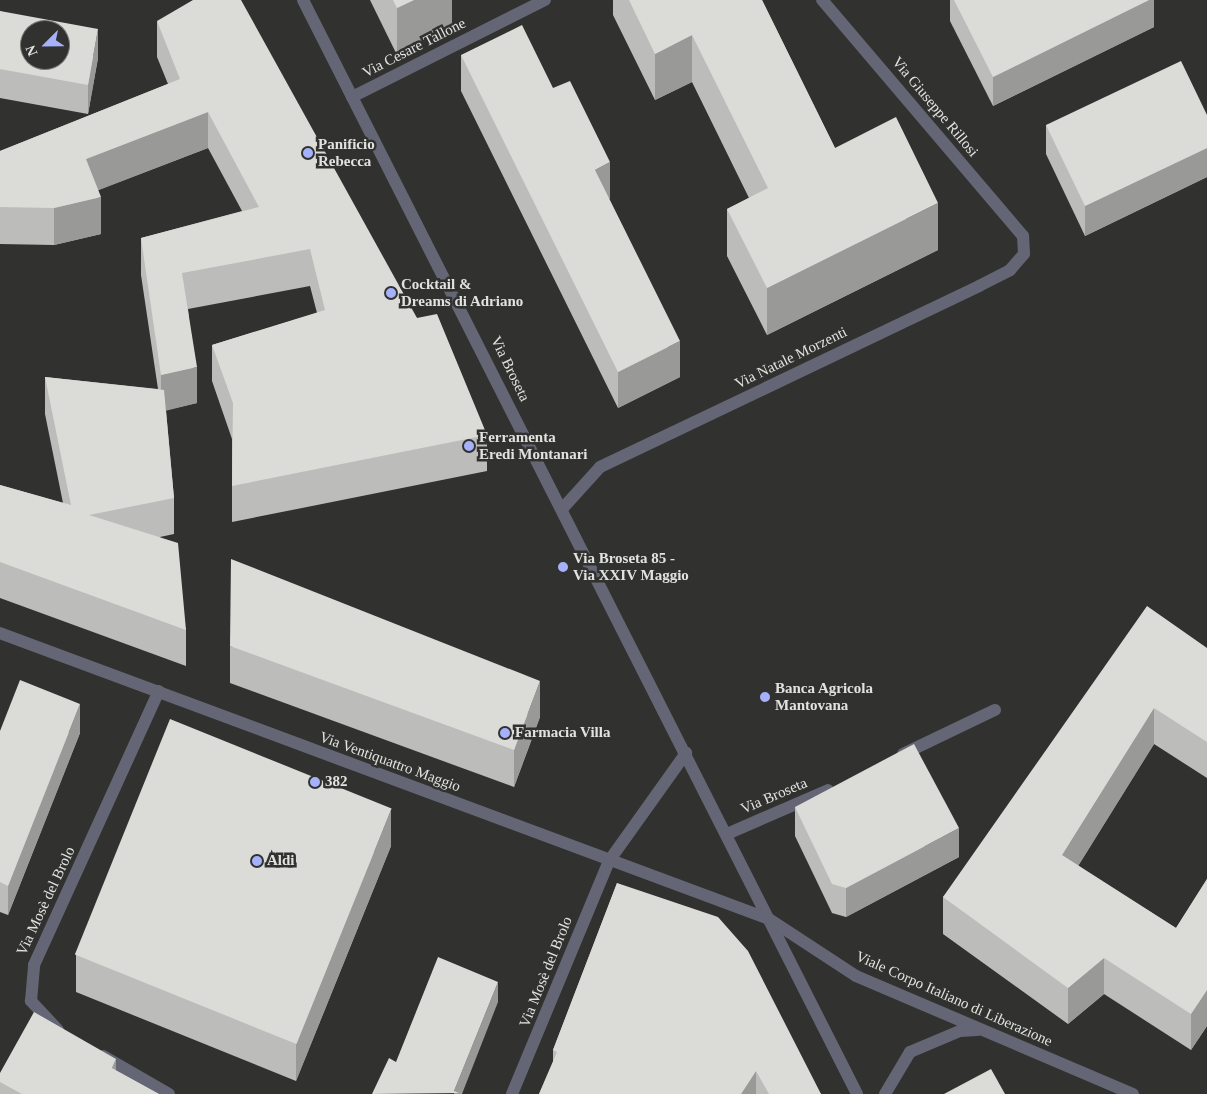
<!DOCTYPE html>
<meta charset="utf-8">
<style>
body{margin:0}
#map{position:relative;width:1207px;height:1094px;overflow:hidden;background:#31322f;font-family:Georgia,serif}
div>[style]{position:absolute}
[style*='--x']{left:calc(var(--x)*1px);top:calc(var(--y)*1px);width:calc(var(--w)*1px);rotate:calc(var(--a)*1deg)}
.minor>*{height:12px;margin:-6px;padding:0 6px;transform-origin:6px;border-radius:6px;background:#646675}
.wall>*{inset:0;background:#bcbdba}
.shaded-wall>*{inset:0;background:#999a97}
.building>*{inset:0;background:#dbdcd8;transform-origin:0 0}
.dots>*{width:14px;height:14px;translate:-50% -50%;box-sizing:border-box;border:2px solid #31322f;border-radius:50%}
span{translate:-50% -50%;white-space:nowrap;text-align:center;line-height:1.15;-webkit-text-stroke:5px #31322f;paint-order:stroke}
.street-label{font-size:15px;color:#e2e3e1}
.poi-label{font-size:15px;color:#e2e3e1;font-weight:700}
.left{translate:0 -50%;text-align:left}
.north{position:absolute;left:20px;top:20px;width:50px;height:50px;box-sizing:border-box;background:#31322f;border:1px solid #787976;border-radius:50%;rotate:247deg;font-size:14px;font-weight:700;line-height:20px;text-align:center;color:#e2e3e1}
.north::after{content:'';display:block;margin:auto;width:18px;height:22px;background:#a6b1fc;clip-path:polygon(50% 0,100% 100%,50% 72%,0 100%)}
</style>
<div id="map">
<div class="minor">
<i style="--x:303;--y:0;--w:1226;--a:63.14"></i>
<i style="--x:352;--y:97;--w:216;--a:-26.7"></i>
<i style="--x:563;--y:508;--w:55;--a:-47.9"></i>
<i style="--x:600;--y:467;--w:420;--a:-25.5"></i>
<i style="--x:979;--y:286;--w:35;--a:-27"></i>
<i style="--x:1010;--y:270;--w:21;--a:-49"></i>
<i style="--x:1024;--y:254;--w:18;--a:-93"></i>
<i style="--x:1023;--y:236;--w:310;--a:-130.4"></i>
<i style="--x:0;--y:633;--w:820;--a:20.4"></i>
<i style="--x:769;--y:919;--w:104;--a:33.2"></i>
<i style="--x:856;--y:976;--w:301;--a:23.1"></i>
<i style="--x:903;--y:754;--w:102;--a:-25.6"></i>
<i style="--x:727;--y:834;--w:110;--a:-23.5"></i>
<i style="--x:58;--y:1030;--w:40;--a:-133"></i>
<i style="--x:31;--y:1001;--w:36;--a:-85"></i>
<i style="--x:34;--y:965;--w:301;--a:-65.5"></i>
<i style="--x:103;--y:1056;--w:76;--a:29.9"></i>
<i style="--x:512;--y:1094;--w:252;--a:-67.4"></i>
<i style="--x:609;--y:861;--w:133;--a:-54.5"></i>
<i style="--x:885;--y:1094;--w:49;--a:-59.2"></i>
<i style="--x:910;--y:1052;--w:54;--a:-22.8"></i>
<i style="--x:960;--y:1031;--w:17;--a:-3"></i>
</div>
<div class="wall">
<i style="clip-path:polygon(370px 0,452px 0,452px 28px,397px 55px)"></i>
<i style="clip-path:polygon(613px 0,762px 0,835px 148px,938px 250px,767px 335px,727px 256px,727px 209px,749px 198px,692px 82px,655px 100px,613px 15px)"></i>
<i style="clip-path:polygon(950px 0,1154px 0,1154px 27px,993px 106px,950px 21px)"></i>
<i style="clip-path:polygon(0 11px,98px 58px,88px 114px,0 98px)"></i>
<i style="clip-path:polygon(157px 21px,417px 318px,487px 435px,487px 471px,232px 522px,232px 439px,212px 381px,212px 345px,317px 313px,310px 286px,188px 309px,197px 403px,166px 410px,174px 498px,174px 534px,160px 537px,186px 630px,186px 666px,0 598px,0 485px,63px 503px,45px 414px,45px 377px,158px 389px,141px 275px,141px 238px,242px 211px,208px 148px,98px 190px,101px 234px,54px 245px,0 244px,0 151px,168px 84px,157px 57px)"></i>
<i style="clip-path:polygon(461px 55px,553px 88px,610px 198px,609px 199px,680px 377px,618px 408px,461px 91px)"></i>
<i style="clip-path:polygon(1207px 115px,1207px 177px,1085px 236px,1046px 154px,1046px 125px)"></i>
<i style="clip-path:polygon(230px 646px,540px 717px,514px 787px,230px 683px)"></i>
<i style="clip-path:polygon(1207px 648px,1207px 778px,1154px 744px,1078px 866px,1176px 928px,1207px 879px,1207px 1026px,1191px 1050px,1104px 994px,1068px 1024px,943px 934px,943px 897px)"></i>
<i style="clip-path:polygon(0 731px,80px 733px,8px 915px,0 912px)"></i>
<i style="clip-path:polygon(795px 807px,959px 857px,846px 917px,832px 913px,795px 836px)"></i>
<i style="clip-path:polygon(391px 846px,296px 1081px,76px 992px,76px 955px)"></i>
<i style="clip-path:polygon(617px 883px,821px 1094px,539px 1094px,553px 1062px,553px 1050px)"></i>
<i style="clip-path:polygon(116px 1071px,159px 1094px,0 1094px,0 1073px)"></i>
</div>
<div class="shaded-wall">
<i style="clip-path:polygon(414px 0,452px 0,452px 28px,397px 55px,397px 8px)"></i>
<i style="clip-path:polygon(1149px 0,1154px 0,1154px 27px,993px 106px,993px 77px)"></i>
<i style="clip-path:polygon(98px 29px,98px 58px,88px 114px,88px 85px)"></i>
<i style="clip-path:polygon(692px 35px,692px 82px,655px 100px,655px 54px)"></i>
<i style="clip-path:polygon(208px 112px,208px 148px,86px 195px,86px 159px)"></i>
<i style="clip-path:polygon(1207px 148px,1207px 177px,1085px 236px,1085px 206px)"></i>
<i style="clip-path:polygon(610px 162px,610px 198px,595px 206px,595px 170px)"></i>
<i style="clip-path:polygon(101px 197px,101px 234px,54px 245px,54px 208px)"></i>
<i style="clip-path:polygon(938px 203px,938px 250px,767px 335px,767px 288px)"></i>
<i style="clip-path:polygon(680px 341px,680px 377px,618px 408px,618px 372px)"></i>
<i style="clip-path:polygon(197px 367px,197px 403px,161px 412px,161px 375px)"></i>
<i style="clip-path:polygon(540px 681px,540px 717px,514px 787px,514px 750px)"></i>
<i style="clip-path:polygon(80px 704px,80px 733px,8px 915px,8px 886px)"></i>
<i style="clip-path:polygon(1154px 708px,1154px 744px,1062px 892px,1062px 855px)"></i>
<i style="clip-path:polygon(391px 810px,391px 846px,296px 1081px,296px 1044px)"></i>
<i style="clip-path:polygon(959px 828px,959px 857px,846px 917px,846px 888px)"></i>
<i style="clip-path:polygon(1104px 958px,1104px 994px,1068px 1024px,1068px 988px)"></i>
<i style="clip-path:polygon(498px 982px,498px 1002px,462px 1094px,454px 1094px,454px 1091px)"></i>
<i style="clip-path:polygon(1207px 990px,1207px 1026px,1191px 1050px,1191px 1014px)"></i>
<i style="clip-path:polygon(116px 1059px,116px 1086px,112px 1068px)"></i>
<i style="clip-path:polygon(756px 1071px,756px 1094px,741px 1094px)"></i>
</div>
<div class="building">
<i style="clip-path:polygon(193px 0,241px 0,417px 318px,437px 314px,487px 435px,232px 486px,233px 403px,212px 345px,325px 310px,310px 249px,182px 273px,197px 367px,161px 375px,141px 238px,259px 207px,208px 112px,86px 159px,101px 197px,54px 208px,0 207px,0 151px,180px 79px,157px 21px)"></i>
<i style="clip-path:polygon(393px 0,414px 0,397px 8px)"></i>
<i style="clip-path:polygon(629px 0,762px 0,835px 148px,896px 117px,938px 203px,767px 288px,727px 209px,768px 188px,692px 35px,655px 54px)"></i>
<i style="clip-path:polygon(954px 0,1149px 0,993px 77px)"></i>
<i style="clip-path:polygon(evenodd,0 11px,98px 29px,88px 85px,0 69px,0 11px,30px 30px,60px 30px,60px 60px,30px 60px,30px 30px)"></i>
<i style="clip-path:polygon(522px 25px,553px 88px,570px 81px,610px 162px,595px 170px,680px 341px,618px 372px,461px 55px)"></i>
<i style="clip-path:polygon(1181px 61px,1207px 115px,1207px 148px,1085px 206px,1046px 125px)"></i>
<i style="clip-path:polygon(45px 377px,164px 390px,174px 498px,89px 515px,178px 543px,186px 630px,0 562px,0 485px,71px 505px)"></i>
<i style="clip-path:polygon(231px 559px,540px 681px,514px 750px,230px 646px)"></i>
<i style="clip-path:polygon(1147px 606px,1207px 648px,1207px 742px,1154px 708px,1062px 855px,1176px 928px,1207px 879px,1207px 990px,1191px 1014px,1104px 958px,1068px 988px,943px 897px)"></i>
<i style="clip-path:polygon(20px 680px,80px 704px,8px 886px,0 882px,0 731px)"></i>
<i style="left:170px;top:719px;width:239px;height:254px;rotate:22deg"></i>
<i style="clip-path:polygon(914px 744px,959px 828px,846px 888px,832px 884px,795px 807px)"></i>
<i style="clip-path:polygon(617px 883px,718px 917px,748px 951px,821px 1094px,769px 1094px,756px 1071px,741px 1094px,539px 1094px,557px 1052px,553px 1050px)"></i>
<i style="clip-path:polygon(438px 957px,498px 982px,454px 1091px,459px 1093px,372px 1094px,389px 1058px,396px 1062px)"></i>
<i style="clip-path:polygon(34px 1012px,116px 1059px,112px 1068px,159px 1094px,22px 1094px,0 1082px,0 1073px)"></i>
<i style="clip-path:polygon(991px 1069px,1005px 1094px,944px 1094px)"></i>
</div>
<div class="dots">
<i style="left:308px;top:153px;background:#a6b1fc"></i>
<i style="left:391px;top:293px;background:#a6b1fc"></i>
<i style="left:469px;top:446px;background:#a6b1fc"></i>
<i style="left:563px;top:567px;background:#a6b1fc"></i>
<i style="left:765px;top:697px;background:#a6b1fc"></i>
<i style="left:505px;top:733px;background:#a6b1fc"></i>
<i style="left:315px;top:782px;background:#a6b1fc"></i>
<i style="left:257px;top:861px;background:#a6b1fc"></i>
</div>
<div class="street-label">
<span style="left:414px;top:48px;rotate:-27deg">Via Cesare Tallone</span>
<span style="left:935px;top:107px;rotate:50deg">Via Giuseppe Rillosi</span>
<span style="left:791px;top:358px;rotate:-26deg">Via Natale Morzenti</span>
<span style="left:510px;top:369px;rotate:64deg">Via Broseta</span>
<span style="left:390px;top:762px;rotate:20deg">Via Ventiquattro Maggio</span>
<span style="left:774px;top:796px;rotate:-23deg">Via Broseta</span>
<span style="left:46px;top:901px;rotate:-65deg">Via Mosè del Brolo</span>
<span style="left:546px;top:972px;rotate:-68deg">Via Mosè del Brolo</span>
<span style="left:954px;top:999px;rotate:24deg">Viale Corpo Italiano di Liberazione</span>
</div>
<div class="poi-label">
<span class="left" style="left:318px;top:153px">Panificio<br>Rebecca</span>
<span class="left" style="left:401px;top:293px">Cocktail &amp;<br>Dreams di Adriano</span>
<span class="left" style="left:479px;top:446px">Ferramenta<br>Eredi Montanari</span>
<span class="left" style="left:573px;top:567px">Via Broseta 85 -<br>Via XXIV Maggio</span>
<span class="left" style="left:775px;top:697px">Banca Agricola<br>Mantovana</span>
<span class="left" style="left:515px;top:733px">Farmacia Villa</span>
<span class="left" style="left:325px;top:782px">382</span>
<span class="left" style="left:267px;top:861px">Aldi</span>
</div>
<div class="north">N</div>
</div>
